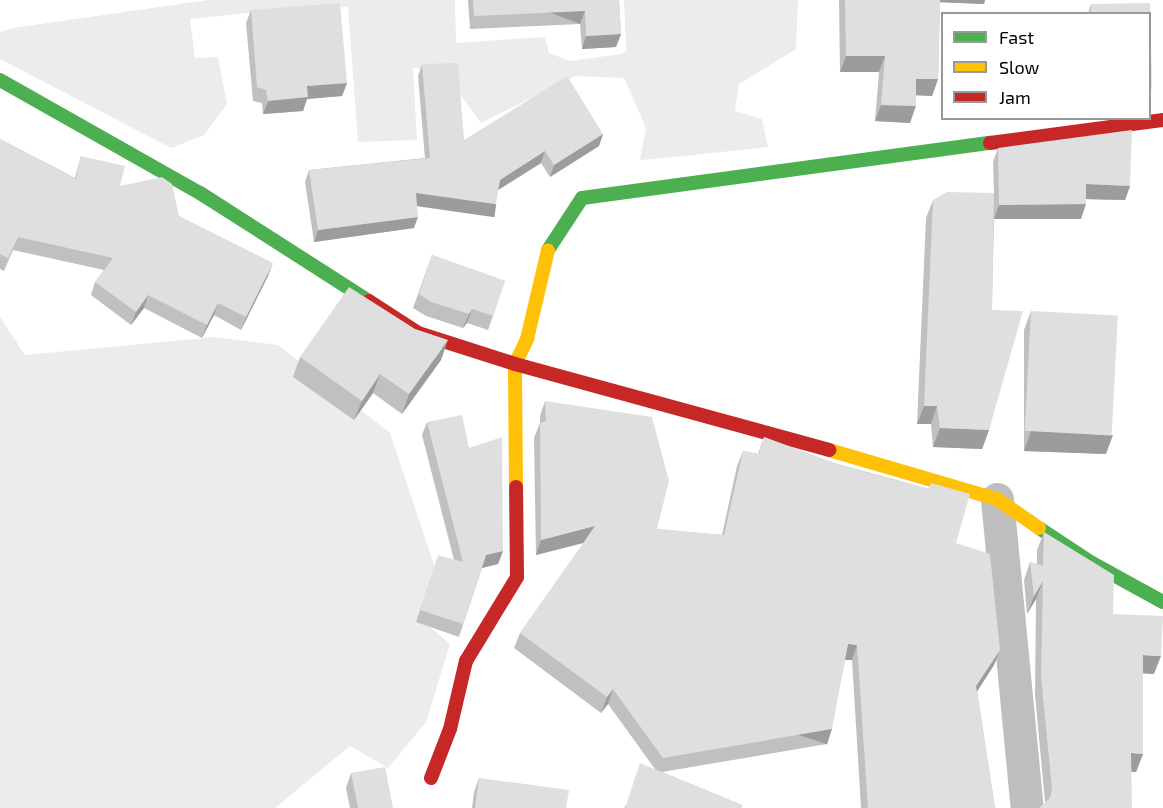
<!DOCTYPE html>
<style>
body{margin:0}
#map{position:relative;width:1163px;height:808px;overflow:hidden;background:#fff;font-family:"Exo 2",sans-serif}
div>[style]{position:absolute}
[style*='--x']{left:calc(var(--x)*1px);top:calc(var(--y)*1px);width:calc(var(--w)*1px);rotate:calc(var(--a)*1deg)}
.green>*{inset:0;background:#ececec}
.street>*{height:33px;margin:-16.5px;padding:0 16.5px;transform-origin:16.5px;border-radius:16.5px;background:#bebebe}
.fast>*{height:14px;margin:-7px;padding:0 7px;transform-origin:7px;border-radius:7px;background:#4caf50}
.slow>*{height:14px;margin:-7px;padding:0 7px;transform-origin:7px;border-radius:7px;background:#ffc107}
.jam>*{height:14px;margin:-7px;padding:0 7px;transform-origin:7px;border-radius:7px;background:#c62828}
.wall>*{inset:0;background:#c0c0c0}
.shaded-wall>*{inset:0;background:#9c9c9c;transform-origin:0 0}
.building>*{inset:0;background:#dfdfdf;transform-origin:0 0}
span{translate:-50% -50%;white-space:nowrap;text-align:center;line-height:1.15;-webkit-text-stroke:4.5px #fff;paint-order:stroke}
.legend{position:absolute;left:941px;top:12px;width:210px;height:108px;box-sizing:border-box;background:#fff;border:2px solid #999;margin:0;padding:8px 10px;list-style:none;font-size:18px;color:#000}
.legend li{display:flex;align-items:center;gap:12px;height:30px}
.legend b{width:30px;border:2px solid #999}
</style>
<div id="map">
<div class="green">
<i style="clip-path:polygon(208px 0,455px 0,456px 43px,545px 37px,549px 53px,570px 61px,621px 54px,626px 51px,624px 0,798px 0,796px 49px,739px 84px,735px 111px,762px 119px,768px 147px,664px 158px,640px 160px,646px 128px,624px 78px,575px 76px,481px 123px,460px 94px,456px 70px,413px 68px,417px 140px,358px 142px,348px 7px,298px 8px,190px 19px,195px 58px,218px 57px,227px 104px,204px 135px,171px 148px,0 59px,0 32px,13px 28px)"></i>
<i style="clip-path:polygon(0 317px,25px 355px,215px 337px,278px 345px,390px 433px,441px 586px,429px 626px,450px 644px,426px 722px,388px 768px,350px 746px,275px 808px,0 808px)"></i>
</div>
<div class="street">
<i style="--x:997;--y:499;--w:310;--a:84.5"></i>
</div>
<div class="fast">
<i style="--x:0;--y:80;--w:230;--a:29.5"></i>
<i style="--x:200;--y:193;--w:201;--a:32.6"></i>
<i style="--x:548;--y:250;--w:62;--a:-56.8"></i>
<i style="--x:582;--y:198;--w:412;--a:-7.7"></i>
<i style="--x:1039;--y:528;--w:64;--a:33.4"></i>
<i style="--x:1092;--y:563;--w:81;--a:28.8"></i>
</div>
<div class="slow">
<i style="--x:829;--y:450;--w:175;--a:16.3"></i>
<i style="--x:997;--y:499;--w:51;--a:34.6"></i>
<i style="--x:516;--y:487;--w:123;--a:-90.5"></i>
<i style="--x:515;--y:364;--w:28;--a:-64"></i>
<i style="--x:527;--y:339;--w:91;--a:-76.7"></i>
</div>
<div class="jam">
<i style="--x:990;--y:143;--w:175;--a:-7.6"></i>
<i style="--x:369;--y:301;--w:59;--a:33.1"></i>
<i style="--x:418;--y:333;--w:102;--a:17.7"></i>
<i style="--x:515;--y:364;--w:326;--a:15.3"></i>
<i style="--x:431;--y:778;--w:53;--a:-68.8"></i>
<i style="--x:450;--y:729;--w:70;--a:-76.8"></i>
<i style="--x:466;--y:661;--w:98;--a:-58.7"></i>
<i style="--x:517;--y:577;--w:90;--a:-90.6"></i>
</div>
<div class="wall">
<i style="clip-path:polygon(468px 0,619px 0,621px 34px,616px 47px,582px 49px,580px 24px,470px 29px)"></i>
<i style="clip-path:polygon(839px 0,985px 0,984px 4px,940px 2px,938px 79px,932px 96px,916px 95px,910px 123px,875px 121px,879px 72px,840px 72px)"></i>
<i style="clip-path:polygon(1091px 4px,1149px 14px,1088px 14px)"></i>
<i style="clip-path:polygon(251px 10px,347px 83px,342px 96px,307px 99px,303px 111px,263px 114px,262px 103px,253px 101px,246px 23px)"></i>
<i style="clip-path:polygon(422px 64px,464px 140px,603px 134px,599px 146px,550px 177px,541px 163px,498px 190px,492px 215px,417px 205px,414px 228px,314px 242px,305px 182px,309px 170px,425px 158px,418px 76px)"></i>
<i style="clip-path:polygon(0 139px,75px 178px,81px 156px,120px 186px,179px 216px,268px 276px,241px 330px,214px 315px,202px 338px,144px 308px,131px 325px,91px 295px,95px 282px,104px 270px,13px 250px,4px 271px,0 269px)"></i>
<i style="clip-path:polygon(998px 148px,1130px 186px,1125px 200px,1086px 199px,1081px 219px,994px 219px,989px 430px,982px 449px,933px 447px,931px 424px,917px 424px,926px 218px,933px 200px,994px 193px,993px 162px)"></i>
<i style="clip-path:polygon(432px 255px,505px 281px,488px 330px,467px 323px,463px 328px,426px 316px,413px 308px)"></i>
<i style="clip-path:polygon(1031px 311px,1106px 454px,1024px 451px,1024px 330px)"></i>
<i style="clip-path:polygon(300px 357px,441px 360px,402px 414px,373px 393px,354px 420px,293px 377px)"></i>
<i style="clip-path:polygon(545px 401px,657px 529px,722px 535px,737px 466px,743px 451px,758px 454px,764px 437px,834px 463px,929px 489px,931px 483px,1000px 650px,994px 665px,977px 691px,995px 808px,861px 808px,852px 660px,845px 660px,827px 744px,662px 772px,742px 805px,741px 808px,624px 808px,655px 769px,608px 704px,601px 713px,514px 648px,520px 633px,584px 543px,536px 555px,534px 438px,540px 423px,540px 416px)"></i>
<i style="clip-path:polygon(427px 422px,469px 448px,503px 551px,498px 564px,482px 568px,459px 637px,416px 622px,434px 568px,454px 560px,422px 435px)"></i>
<i style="clip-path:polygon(1044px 532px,1113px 614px,1154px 674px,1143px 673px,1143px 754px,1136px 772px,1131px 772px,1045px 802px,1035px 695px,1036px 599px,1027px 614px,1024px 580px,1030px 562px,1037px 564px,1037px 550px)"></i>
<i style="clip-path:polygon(351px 773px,393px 808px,350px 808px,346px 788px)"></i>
<i style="clip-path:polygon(479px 778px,566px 808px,472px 808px,474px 792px)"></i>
</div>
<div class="shaded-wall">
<i style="clip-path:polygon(935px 0,985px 0,984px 4px,934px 2px)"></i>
<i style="left:585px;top:11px;width:14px;height:111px;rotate:111deg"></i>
<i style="clip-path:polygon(621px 34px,616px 47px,582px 49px,586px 36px)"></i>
<i style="clip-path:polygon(846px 56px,885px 56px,879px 72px,840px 72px)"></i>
<i style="clip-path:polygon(916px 79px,938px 79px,932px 96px,910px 95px)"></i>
<i style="clip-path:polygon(347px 83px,342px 96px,307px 99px,303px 111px,263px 114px,268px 101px,307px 86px)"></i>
<i style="clip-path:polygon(881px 105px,916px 106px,910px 123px,875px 121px)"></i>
<i style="clip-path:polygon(603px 134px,599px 146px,550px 177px,554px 165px)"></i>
<i style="clip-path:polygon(545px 151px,541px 163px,495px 192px,500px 180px)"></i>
<i style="clip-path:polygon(1086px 184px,1130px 186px,1125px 200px,1081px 199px)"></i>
<i style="left:416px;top:193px;width:81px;height:13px;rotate:8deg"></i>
<i style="clip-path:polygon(1086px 204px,1081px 219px,994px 219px,999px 205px)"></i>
<i style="clip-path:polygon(418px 217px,414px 228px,314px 242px,318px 230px)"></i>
<i style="clip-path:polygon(273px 263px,268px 276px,241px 330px,246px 317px)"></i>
<i style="clip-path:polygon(148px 295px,144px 308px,131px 325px,136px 312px)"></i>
<i style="clip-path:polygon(218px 303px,214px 315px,202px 338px,207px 325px)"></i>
<i style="clip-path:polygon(472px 309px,467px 323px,463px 328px,469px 314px)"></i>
<i style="clip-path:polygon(448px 340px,441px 360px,402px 414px,409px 394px)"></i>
<i style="clip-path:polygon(380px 374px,373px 393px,354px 420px,362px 401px)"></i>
<i style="clip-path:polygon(924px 406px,937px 406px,931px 424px,917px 424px)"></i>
<i style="clip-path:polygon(940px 428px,989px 430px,982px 449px,933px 447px)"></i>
<i style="clip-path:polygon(1031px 431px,1113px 435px,1106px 454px,1024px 451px)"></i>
<i style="clip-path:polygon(595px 526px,590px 541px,536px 555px,541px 540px)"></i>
<i style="clip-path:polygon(503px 551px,498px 564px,482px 568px,486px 555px)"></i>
<i style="clip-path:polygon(1043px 581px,1036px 599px,1027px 614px,1034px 596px)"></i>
<i style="clip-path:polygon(848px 644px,857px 645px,852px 660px,842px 660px)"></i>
<i style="clip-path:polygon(1000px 650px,994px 665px,971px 701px,976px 686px)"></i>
<i style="clip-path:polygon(1143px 655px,1161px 656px,1154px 674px,1137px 673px)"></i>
<i style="clip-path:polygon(613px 689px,608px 704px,601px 713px,607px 697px)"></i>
<i style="left:832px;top:729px;width:16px;height:171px;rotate:108deg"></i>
<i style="clip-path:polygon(1131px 753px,1143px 754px,1136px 772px,1124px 771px)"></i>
</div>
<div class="building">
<i style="clip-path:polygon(473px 0,619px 0,621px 34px,586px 36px,585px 11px,474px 16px)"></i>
<i style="clip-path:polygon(845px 0,940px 0,938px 79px,916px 79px,916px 106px,881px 105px,885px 56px,846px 56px)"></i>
<i style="clip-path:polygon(340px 3px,347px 83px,307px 86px,308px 97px,268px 101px,266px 90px,257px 87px,251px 10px)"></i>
<i style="clip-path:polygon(1150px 3px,1152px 89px,1149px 89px,1149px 14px,1091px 14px,1091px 4px)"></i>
<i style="clip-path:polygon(458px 63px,464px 140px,567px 76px,603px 134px,554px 165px,545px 151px,500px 180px,496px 204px,416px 193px,418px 217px,318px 230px,309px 170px,430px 158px,422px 64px)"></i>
<i style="clip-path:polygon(1132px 130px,1130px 186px,1086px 184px,1086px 204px,999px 205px,998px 148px)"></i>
<i style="clip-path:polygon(0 139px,76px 179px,81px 156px,125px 166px,120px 186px,162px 177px,172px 184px,179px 216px,273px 263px,246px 317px,218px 303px,207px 325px,148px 295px,136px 312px,95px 282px,113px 258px,18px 237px,8px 258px,0 254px)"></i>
<i style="clip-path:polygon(947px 192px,994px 193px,992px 310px,1023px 311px,989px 430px,940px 428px,937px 406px,924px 406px,933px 200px)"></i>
<i style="clip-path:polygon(432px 255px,505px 281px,493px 316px,472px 309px,469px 314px,431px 302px,419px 294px)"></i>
<i style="clip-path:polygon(349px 287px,415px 329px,448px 340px,409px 394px,380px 374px,362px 401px,300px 357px)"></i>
<i style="left:1031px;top:311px;width:87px;height:120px;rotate:3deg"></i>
<i style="clip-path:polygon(545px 401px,652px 417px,669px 481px,657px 529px,724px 535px,743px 451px,759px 454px,764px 437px,834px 463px,876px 475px,929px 489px,931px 483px,970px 494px,956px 543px,990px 554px,1000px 650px,976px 686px,995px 808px,868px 808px,857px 645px,848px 644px,832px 729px,663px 758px,613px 689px,607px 697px,520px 633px,595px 526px,541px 540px,540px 423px,546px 421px)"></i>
<i style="clip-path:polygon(462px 415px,469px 448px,502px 437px,503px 551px,486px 555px,463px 624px,420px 610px,438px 555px,463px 562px,427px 422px)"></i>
<i style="clip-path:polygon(1044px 532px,1114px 575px,1113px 614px,1163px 616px,1161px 656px,1143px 655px,1143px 754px,1131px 753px,1132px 808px,1039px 808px,1050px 798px,1052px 788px,1041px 677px,1043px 581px,1034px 596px,1030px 562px,1043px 566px)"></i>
<i style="clip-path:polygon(640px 763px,742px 805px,740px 808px,625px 808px)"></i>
<i style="clip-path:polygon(385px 767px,393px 808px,358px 808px,351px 773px)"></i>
<i style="clip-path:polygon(479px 778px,569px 790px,566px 808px,475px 808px)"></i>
</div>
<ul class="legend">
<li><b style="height:8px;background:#4caf50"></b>Fast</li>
<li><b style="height:8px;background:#ffc107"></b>Slow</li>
<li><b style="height:8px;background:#c62828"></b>Jam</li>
</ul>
</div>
